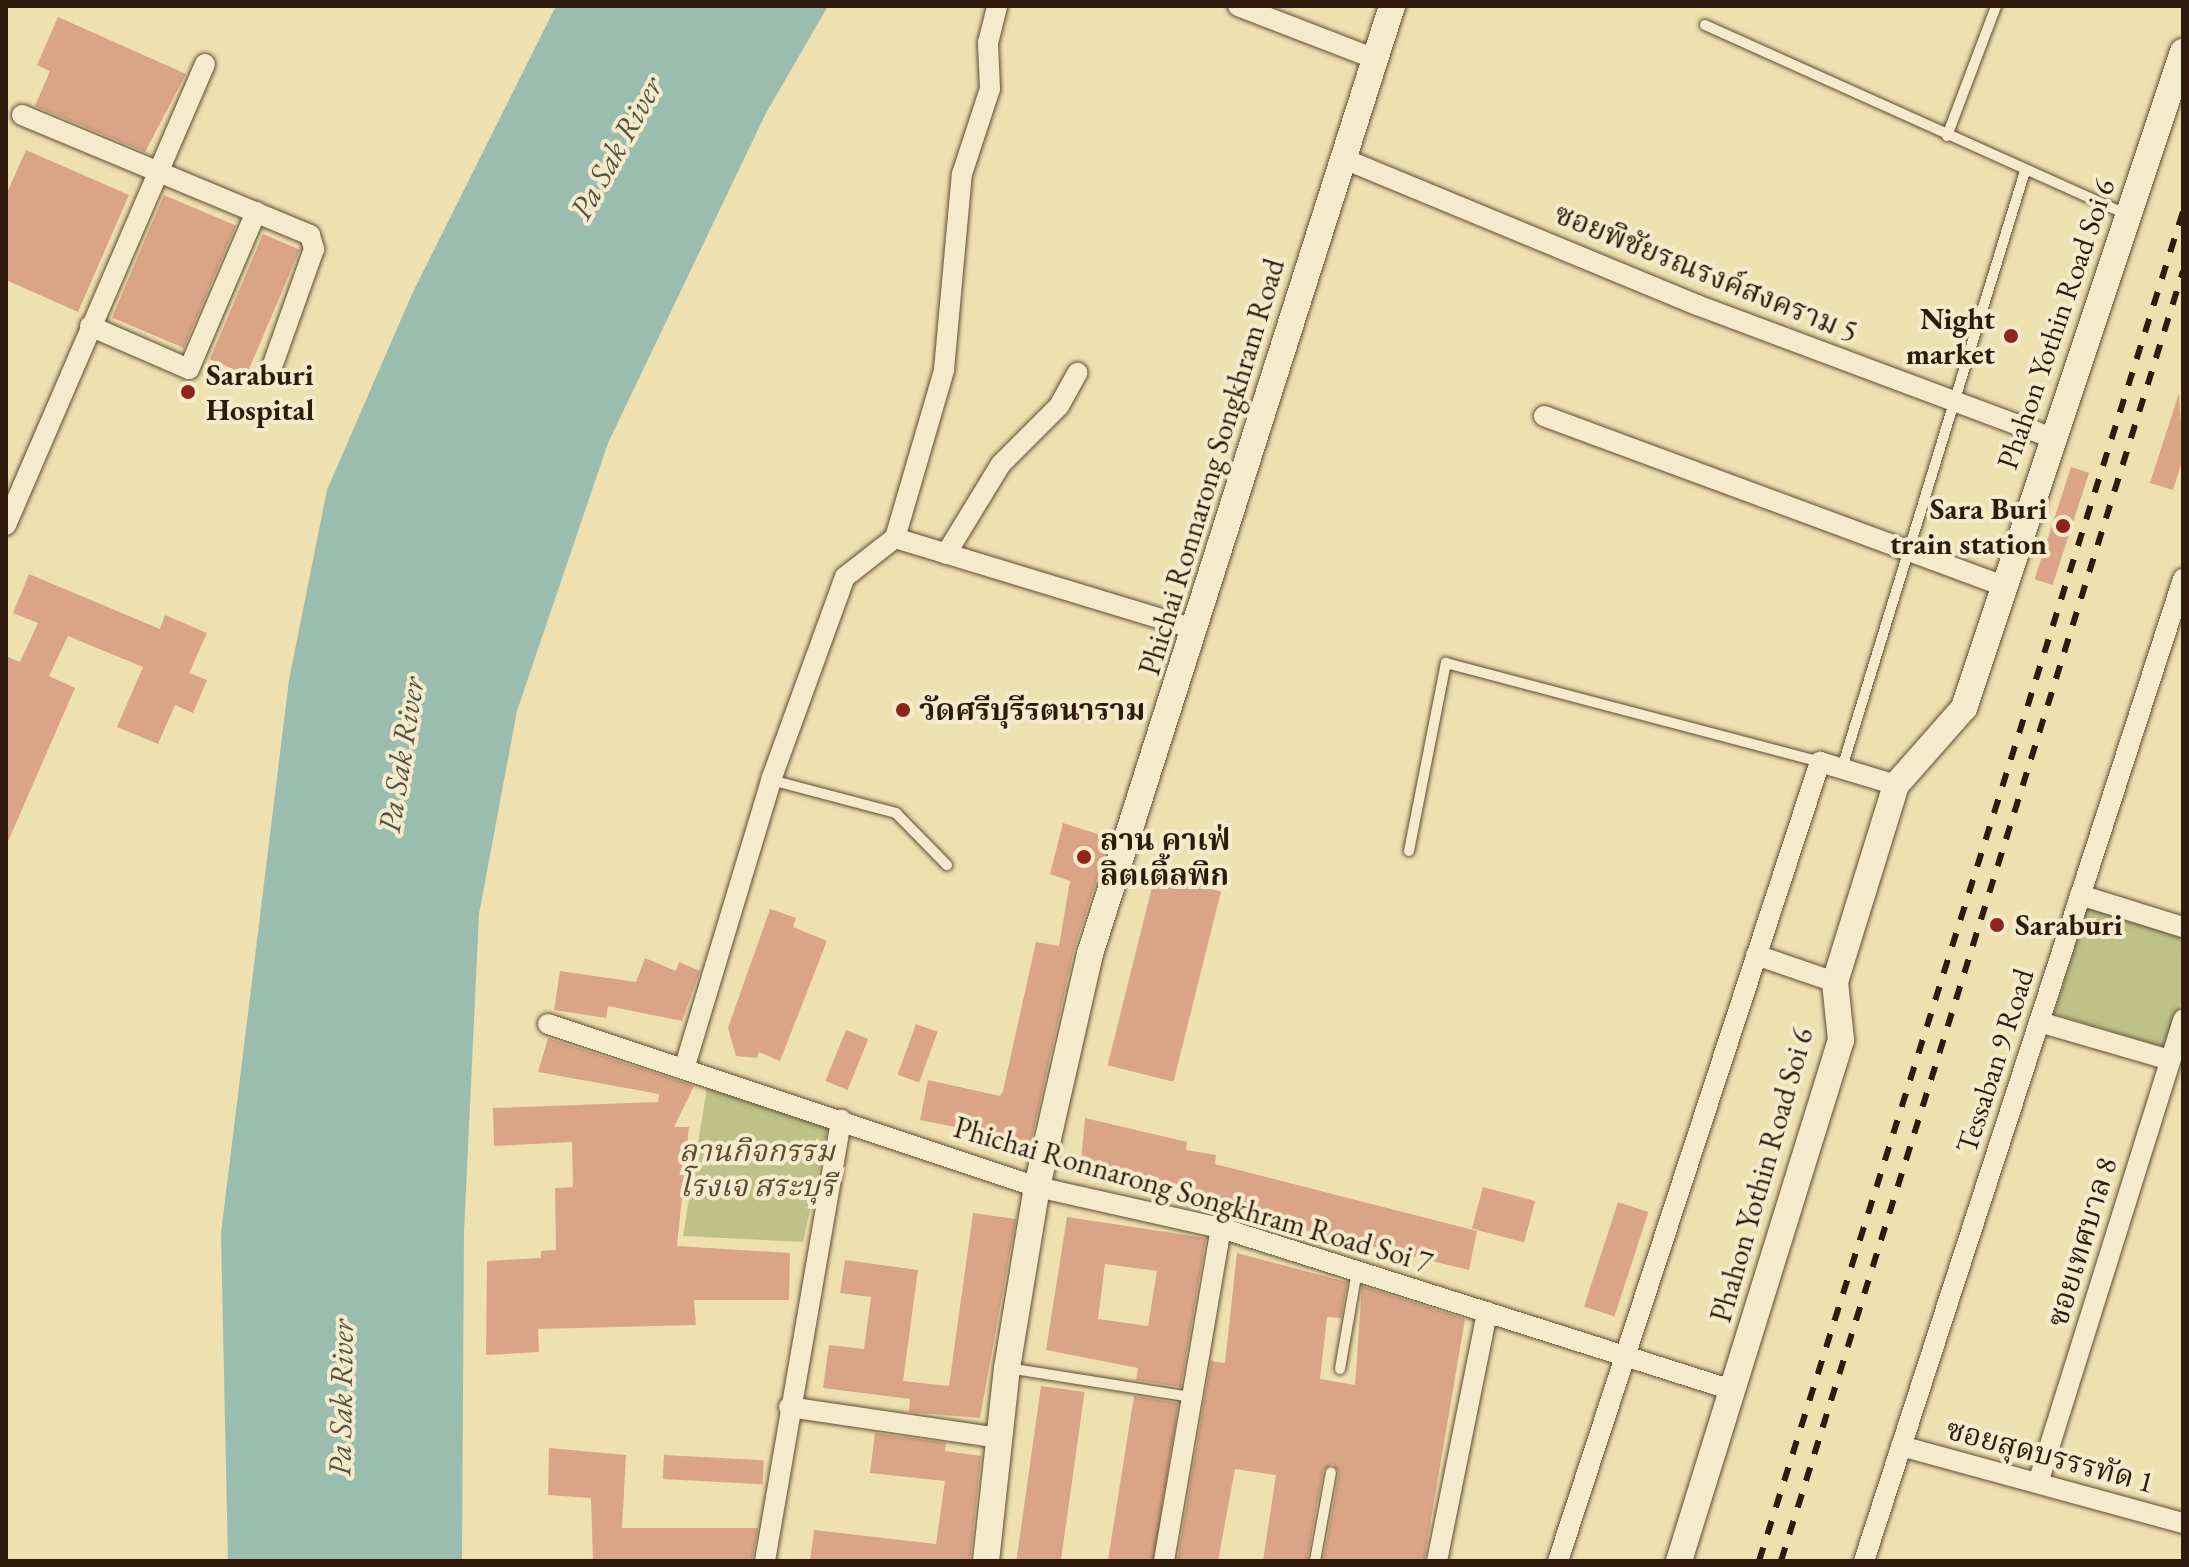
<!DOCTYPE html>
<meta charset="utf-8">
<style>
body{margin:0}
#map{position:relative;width:2189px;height:1567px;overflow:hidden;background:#efe0b0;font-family:"EB Garamond","Noto Serif Thai",serif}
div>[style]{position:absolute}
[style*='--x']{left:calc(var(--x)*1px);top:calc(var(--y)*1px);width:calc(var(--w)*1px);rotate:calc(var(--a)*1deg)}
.green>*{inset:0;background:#bec188}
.water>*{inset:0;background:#9abdb0}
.building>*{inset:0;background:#daa587;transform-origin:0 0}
.roads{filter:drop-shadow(0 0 2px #5f4c34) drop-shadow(0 0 2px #5f4c34)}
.service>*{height:10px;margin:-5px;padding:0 5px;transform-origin:5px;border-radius:5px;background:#f5ebcc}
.minor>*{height:20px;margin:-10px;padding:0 10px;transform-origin:10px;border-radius:10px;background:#f5ebcc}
.tertiary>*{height:26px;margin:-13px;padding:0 13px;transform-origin:13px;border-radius:13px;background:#f5ebcc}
.rail>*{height:6px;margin-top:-3px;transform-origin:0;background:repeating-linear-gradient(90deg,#2f1a0b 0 14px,transparent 0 28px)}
.dots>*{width:22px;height:22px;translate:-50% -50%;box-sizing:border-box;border:4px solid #f5ebcc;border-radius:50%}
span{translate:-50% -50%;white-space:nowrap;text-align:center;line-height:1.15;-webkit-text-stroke:8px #f5ebcc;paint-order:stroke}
.street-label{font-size:30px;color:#2f1a0b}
.poi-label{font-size:30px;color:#2f1a0b;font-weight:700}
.right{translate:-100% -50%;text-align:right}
.left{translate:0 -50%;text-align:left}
.park-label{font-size:30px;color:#5a4c30;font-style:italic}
.water-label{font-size:32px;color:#545345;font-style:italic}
.frame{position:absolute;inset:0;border:8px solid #2f1a0b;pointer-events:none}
</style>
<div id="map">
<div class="green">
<i style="clip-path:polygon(2087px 907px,2183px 936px,2183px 996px,2167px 1048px,2054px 1014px)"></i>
<i style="clip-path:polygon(707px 1088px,828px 1128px,803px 1242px,683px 1236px)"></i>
</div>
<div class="water">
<i style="clip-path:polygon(556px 6px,828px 6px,766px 113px,608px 443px,517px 711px,479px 914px,464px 1233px,462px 1561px,228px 1561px,221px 1233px,289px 680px,327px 490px,412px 294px)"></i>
</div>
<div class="building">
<i style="clip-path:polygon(58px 17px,186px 74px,145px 152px,35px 106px,50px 71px,37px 65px)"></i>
<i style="clip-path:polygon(26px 150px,129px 195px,78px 312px,6px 280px,6px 195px)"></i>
<i style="left:164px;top:195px;width:78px;height:133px;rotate:23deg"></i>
<i style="left:263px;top:234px;width:40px;height:136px;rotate:23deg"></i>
<i style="clip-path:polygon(2179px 393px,2183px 458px,2173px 490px,2150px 483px)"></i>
<i style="left:2071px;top:467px;width:19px;height:118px;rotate:18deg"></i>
<i style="clip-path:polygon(29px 574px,160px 629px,165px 615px,207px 633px,189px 673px,207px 680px,193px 713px,175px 705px,158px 744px,117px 727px,143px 667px,68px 636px,49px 676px,75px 688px,6px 846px,6px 656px,20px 662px,38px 623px,13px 613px)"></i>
<i style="clip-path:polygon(1063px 823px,1110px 838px,1074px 950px,1031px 1142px,920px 1120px,928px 1080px,1000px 1096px,1003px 1091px,1036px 942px,1059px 946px,1070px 881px,1050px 874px)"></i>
<i style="left:1155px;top:875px;width:68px;height:196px;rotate:14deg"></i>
<i style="clip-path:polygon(770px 909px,796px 918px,793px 927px,827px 941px,780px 1061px,759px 1052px,757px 1058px,736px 1056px,728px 1028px)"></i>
<i style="clip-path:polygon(645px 958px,676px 971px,679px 962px,700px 971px,682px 1021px,608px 1006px,606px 1018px,554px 1010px,560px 971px,636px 982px)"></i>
<i style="left:916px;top:1024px;width:23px;height:54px;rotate:20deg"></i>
<i style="left:846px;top:1030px;width:24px;height:55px;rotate:22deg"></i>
<i style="clip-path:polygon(548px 1038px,694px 1086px,674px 1127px,689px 1127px,677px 1246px,790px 1253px,789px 1300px,694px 1300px,696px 1325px,538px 1329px,539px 1352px,486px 1355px,487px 1261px,541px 1258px,541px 1251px,556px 1250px,555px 1188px,573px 1187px,572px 1142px,494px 1146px,493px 1108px,658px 1102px,659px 1094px,538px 1072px)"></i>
<i style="clip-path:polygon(1085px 1118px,1187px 1142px,1186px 1150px,1216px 1155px,1215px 1164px,1477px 1231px,1469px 1270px,1214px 1208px,1215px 1199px,1186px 1194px,1187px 1187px,1081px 1161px)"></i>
<i style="left:1483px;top:1187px;width:54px;height:43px;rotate:15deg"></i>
<i style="left:1618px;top:1202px;width:32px;height:110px;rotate:18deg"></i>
<i style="clip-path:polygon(973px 1213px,1016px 1219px,980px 1418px,909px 1412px,910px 1399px,823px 1388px,829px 1345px,864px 1349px,871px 1297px,840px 1293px,845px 1260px,918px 1270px,903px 1381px,949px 1386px)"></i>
<i style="clip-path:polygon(evenodd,1067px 1217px,1206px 1238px,1181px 1387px,1136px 1380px,1138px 1368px,1046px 1350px,1067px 1217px,1105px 1264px,1157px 1271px,1148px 1326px,1098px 1319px,1105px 1264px)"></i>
<i style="clip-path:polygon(1237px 1253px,1347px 1282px,1341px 1318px,1327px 1317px,1320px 1379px,1355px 1385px,1362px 1286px,1465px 1319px,1424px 1561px,1323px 1561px,1339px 1473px,1332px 1464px,1323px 1471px,1307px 1561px,1263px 1561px,1276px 1475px,1235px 1469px,1218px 1561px,1177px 1561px,1211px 1361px,1225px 1363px)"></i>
<i style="left:1041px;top:1386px;width:44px;height:176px;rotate:8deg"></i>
<i style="left:1134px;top:1396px;width:45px;height:167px;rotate:9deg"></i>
<i style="clip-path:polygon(875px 1433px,946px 1443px,945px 1451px,981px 1456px,970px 1561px,810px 1561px,814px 1530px,936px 1544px,945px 1481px,870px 1473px)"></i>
<i style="clip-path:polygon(549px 1448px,626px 1455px,622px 1528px,758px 1528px,752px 1561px,593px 1561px,591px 1498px,548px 1495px)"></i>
<i style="left:664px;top:1455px;width:100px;height:24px;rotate:3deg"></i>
</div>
<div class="roads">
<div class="service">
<i style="--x:1705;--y:25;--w:463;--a:24.2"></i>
<i style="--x:1947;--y:136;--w:139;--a:-69.3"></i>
<i style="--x:1842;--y:768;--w:624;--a:-72.96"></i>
<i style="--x:771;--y:780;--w:129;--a:14.8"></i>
<i style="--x:896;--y:813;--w:73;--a:45.6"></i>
<i style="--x:1409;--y:851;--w:192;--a:-78.9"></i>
<i style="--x:1446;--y:663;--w:387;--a:14.8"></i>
<i style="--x:1008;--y:1368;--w:186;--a:9"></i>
<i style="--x:1340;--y:1369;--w:99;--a:-80.2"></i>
<i style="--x:1315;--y:1561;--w:90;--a:-79.8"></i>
</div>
<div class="minor">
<i style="--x:1238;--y:6;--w:147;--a:21.1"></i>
<i style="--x:22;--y:115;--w:312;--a:22.6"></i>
<i style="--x:310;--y:235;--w:15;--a:74"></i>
<i style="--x:314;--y:249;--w:128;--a:109.6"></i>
<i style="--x:1342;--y:158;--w:384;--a:22.5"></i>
<i style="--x:1697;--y:305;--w:377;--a:20.5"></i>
<i style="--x:90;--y:326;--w:108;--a:23.5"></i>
<i style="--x:189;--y:369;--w:171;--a:-66.9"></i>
<i style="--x:1544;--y:416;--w:489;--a:20.3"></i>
<i style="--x:6;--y:525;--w:502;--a:-66.65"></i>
<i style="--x:895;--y:538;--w:175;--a:-73.7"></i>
<i style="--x:944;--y:370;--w:197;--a:-84.8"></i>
<i style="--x:962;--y:174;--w:89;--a:-71.8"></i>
<i style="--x:990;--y:89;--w:46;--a:-92.5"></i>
<i style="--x:988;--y:43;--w:38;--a:-76"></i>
<i style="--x:946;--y:554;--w:105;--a:-58.6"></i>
<i style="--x:1001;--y:464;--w:82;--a:-45"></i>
<i style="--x:1059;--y:406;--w:38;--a:-61"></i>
<i style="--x:2080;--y:895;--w:108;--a:17.3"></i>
<i style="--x:1756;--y:955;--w:83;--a:18.9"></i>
<i style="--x:2039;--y:1022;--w:136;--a:16.2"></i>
<i style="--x:548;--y:1024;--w:515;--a:18.43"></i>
<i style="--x:1037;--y:1187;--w:189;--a:12.6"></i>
<i style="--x:1221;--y:1228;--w:536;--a:17.59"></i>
<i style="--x:684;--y:1069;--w:302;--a:-73.2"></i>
<i style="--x:771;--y:780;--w:216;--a:-70"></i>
<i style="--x:845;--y:577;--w:63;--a:-38"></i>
<i style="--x:895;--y:538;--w:313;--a:16.9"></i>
<i style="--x:789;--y:1407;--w:212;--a:8.4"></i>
<i style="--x:1901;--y:1446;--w:292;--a:15.3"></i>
<i style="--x:2038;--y:1483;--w:486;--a:-72.6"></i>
<i style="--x:765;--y:1561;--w:448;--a:-80.2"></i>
<i style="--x:1164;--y:1561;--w:338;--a:-80.3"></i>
<i style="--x:1437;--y:1561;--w:254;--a:-78.6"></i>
<i style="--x:1558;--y:1561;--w:841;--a:-71.85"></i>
<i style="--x:1820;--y:762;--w:79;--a:16.8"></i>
<i style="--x:1864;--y:1561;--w:1033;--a:-72"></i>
</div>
<div class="tertiary">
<i style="--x:986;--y:1561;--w:194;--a:-83.8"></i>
<i style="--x:1007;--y:1368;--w:183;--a:-80.6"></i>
<i style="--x:1037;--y:1187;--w:239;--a:-77.2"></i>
<i style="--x:1090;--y:954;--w:995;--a:-72.33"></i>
<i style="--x:1679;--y:1561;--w:546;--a:-72.73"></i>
<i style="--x:1841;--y:1040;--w:58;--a:-95.9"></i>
<i style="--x:1835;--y:982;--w:206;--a:-72.8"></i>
<i style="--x:1896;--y:785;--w:103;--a:-48.6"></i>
<i style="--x:1964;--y:708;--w:692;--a:-71.54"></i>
</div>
</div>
<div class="rail">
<i style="--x:1759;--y:1561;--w:1415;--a:-72.56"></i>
<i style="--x:1781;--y:1561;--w:1351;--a:-72.69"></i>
</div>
<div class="dots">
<i style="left:2011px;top:336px;background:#8f2418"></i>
<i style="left:188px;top:392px;background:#8f2418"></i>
<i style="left:2063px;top:526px;background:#8f2418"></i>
<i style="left:903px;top:710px;background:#8f2418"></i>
<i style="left:1084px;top:857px;background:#8f2418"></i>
<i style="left:1997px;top:925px;background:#8f2418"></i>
</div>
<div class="street-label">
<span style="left:1706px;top:273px;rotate:22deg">ซอยพิชัยรณรงค์สงคราม 5</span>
<span style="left:2056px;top:324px;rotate:-71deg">Phahon Yothin Road Soi 6</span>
<span style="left:1212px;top:467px;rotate:-73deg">Phichai Ronnarong Songkhram Road</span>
<span style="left:1995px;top:1061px;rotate:-72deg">Tessaban 9 Road</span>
<span style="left:1762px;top:1175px;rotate:-74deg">Phahon Yothin Road Soi 6</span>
<span style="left:1193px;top:1195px;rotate:16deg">Phichai Ronnarong Songkhram Road Soi 7</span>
<span style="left:2082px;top:1242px;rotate:-73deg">ซอยเทศบาล 8</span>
<span style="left:2050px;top:1456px;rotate:15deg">ซอยสุดบรรรทัด 1</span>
</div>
<div class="poi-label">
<span class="right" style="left:1995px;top:336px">Night<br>market</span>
<span class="left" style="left:206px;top:392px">Saraburi<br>Hospital</span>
<span class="right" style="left:2047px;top:526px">Sara Buri<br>train station</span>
<span class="left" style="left:919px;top:710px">วัดศรีบุรีรตนาราม</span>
<span class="left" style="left:1100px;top:857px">ลาน คาเฟ่<br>ลิตเติ้ลพิก</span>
<span class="left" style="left:2015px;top:925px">Saraburi</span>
</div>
<div class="park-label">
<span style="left:757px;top:1168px">ลานกิจกรรม<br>โรงเจ สระบุรี</span>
</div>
<div class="water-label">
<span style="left:616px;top:148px;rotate:-61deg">Pa Sak River</span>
<span style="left:401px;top:755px;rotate:-81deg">Pa Sak River</span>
<span style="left:341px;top:1398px;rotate:-89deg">Pa Sak River</span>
</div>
<div class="frame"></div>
</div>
